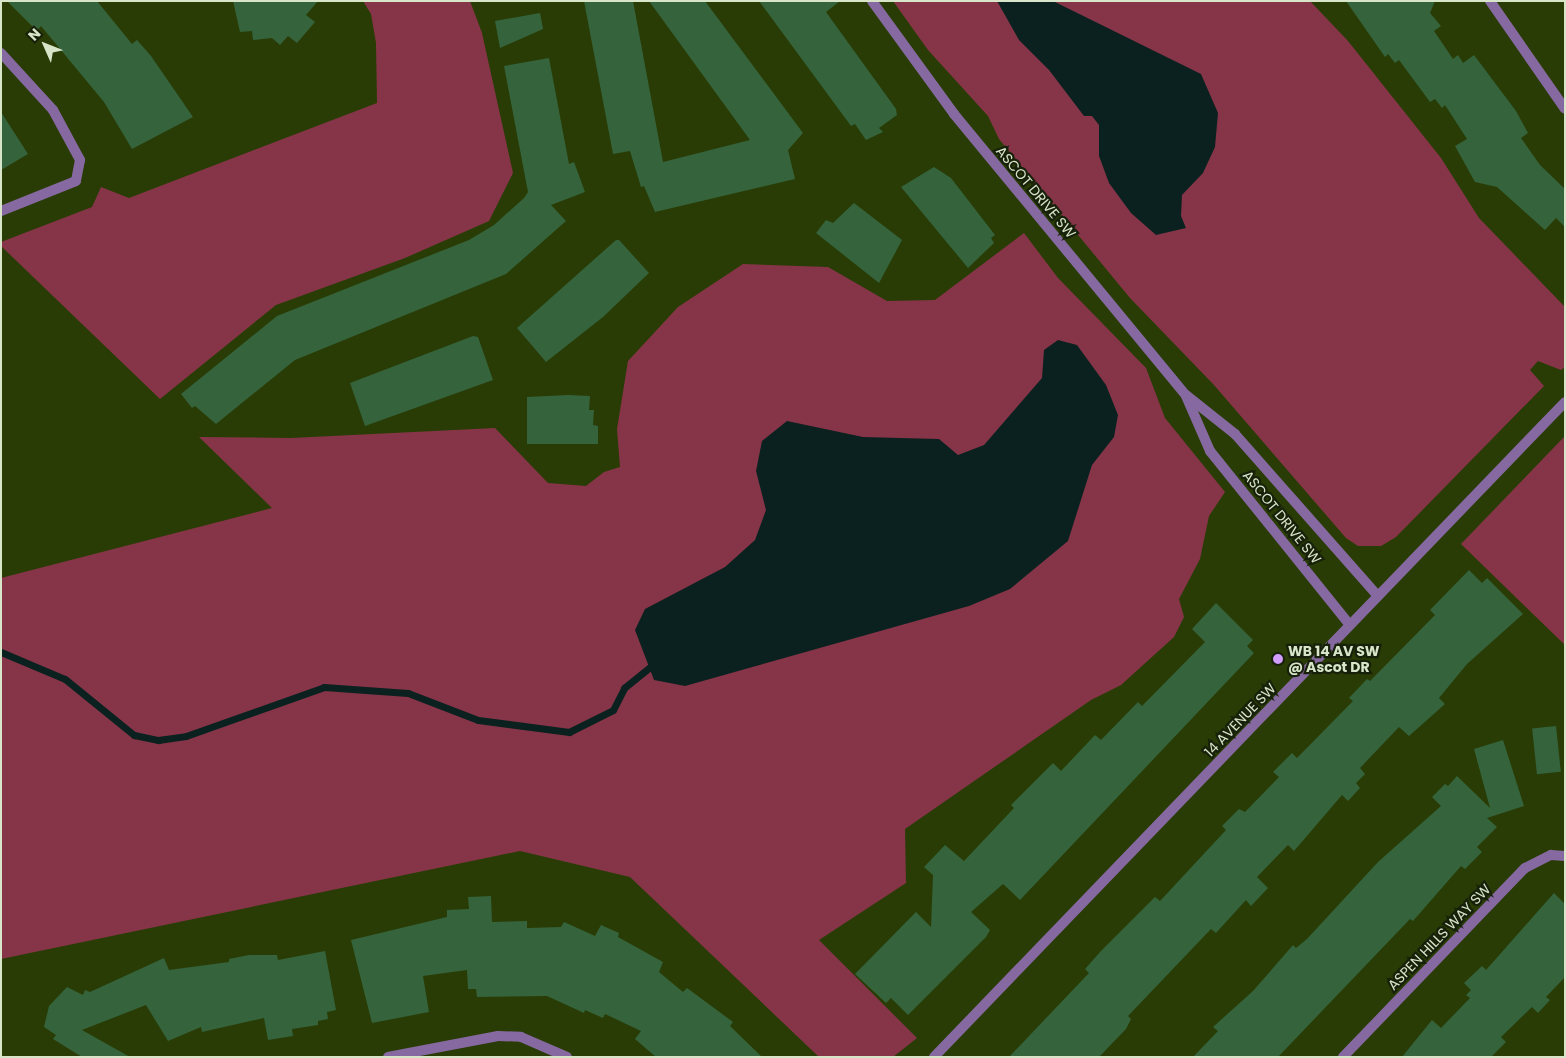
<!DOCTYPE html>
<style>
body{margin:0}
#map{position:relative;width:1566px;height:1058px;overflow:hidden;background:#293c05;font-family:Poppins,sans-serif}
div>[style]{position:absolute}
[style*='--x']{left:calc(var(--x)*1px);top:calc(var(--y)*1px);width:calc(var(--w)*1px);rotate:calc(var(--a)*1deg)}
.green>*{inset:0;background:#863548}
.water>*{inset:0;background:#0b211f}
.stream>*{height:7px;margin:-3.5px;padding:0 3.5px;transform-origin:3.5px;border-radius:3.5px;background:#0b211f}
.building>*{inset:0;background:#35633c;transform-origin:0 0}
.street>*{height:10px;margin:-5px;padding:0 5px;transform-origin:5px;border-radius:5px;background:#8769a2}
.dots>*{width:14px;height:14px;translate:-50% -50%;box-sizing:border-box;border:2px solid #17200a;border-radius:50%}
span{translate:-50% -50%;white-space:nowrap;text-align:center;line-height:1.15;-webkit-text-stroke:4.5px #17200a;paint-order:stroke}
.street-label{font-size:14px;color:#d8e5c9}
.poi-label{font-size:14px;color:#d8e5c9;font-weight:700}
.left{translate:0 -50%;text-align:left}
.frame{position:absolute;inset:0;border:2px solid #d8e5c9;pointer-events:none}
.north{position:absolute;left:20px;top:20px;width:50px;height:50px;-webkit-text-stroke:4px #17200a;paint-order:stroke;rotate:314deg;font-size:14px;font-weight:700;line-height:20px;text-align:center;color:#d8e5c9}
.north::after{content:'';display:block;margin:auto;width:18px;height:22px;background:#d8e5c9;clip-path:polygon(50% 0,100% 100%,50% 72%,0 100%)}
</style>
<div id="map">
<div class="green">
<i style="clip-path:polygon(363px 1px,470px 1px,482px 33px,513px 173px,489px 221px,405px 258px,276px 305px,160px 399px,1px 246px,1px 242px,92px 207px,101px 187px,129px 198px,377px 103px,376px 43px,371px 14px)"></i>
<i style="clip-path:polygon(893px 1px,1310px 1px,1348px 41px,1441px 158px,1479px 218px,1565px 307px,1565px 367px,1561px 370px,1538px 361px,1530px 370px,1544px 386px,1396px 537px,1381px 546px,1358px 546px,1346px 538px,1214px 385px,1130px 298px,999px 139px,988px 116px,928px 50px)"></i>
<i style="clip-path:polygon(1024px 233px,1058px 278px,1146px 368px,1165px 418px,1225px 492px,1209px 516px,1200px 559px,1179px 599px,1184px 617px,1174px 637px,1121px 685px,1091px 700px,905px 829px,906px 883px,819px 940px,917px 1038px,893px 1057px,819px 1057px,630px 877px,520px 851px,1px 959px,1px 578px,272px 508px,199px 437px,291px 438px,495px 428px,548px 483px,586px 486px,604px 472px,620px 467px,617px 429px,628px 361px,678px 307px,743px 264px,828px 267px,887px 301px,935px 300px)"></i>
<i style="clip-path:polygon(1565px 436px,1565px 645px,1461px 544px)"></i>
</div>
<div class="water">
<i style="clip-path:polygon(997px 1px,1053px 1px,1201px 74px,1218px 113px,1215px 147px,1203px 173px,1182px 195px,1181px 216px,1186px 228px,1156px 235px,1131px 213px,1109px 183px,1099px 156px,1099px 125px,1092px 116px,1084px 116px,1049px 70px,1019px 40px)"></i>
<i style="clip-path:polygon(1058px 340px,1077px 345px,1106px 385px,1118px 415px,1114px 437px,1092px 465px,1068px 541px,1010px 589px,969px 606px,685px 686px,654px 680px,635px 630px,645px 609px,725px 567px,755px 540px,766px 510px,756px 471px,762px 441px,787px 421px,863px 437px,939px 439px,958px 455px,984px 445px,1042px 378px,1044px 350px)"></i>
</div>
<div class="stream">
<i style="--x:1;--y:652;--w:69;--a:22.9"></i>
<i style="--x:65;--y:679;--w:89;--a:39.1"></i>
<i style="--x:134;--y:735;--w:25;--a:12"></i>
<i style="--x:158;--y:740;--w:28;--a:-8"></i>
<i style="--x:186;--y:736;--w:146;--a:-19.5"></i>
<i style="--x:324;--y:687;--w:84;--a:4.1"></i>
<i style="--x:408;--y:693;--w:75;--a:21.1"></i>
<i style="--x:478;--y:720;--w:92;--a:7.5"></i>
<i style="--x:569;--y:732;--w:49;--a:-26.6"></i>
<i style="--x:613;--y:710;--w:25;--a:-63"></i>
<i style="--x:624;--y:688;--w:35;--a:-39"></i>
</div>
<div class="building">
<i style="clip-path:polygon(7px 1px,97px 1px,132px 44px,137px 40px,151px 56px,193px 117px,132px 149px,104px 102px,41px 26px,37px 31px)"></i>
<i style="clip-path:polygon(233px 1px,318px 1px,306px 15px,315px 22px,297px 43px,288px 36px,280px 45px,272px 38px,253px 40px,252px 31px,240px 32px)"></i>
<i style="clip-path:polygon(584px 1px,633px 1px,663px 162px,750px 140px,649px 1px,705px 1px,803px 133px,788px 150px,795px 179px,655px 212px,644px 186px,641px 187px,630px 151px,613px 154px)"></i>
<i style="clip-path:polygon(759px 1px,840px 1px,826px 12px,896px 109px,897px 115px,879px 128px,883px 132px,866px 140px,855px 124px,851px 126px)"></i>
<i style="clip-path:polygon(1346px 1px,1435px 1px,1430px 13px,1441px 26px,1434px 31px,1453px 59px,1458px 55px,1463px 63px,1474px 55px,1516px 111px,1528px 133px,1521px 138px,1540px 165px,1565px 189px,1565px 227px,1556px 218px,1545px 230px,1497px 187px,1475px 182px,1455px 146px,1467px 139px,1445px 105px,1442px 108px,1435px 99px,1430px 102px,1399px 60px,1395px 63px,1388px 54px,1385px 57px)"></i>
<i style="clip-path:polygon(540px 13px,543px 29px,500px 48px,495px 21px)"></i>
<i style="clip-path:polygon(549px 58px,569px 164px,574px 162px,585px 192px,551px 205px,566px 221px,506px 274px,295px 360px,216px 424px,195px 406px,192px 408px,181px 394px,277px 316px,469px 240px,494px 225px,524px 198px,528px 192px,504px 66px)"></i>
<i style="clip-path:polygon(1px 112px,28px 154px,1px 170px)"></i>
<i style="clip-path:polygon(934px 167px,951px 178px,995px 235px,991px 238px,994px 243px,968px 268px,901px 187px)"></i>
<i style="clip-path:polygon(854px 203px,902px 240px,879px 283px,816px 233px,826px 220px,833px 223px)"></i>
<i style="clip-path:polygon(616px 240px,619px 240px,649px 273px,603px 317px,546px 362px,517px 328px)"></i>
<i style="clip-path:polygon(473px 336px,478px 337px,493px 380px,365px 426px,350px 383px)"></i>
<i style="clip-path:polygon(568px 395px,590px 396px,589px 410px,594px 410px,593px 425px,598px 426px,598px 444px,527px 444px,527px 397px)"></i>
<i style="clip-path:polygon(1469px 570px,1482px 583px,1487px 578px,1523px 614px,1467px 664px,1439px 698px,1445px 704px,1409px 736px,1399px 727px,1360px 768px,1365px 774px,1356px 783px,1360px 788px,1348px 801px,1342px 795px,1294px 851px,1288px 845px,1257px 877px,1268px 888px,1251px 906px,1246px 900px,1216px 933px,1211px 929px,1128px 1016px,1131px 1019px,1126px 1029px,1099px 1057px,1009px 1057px,1089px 973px,1085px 969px,1101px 951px,1155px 897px,1160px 901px,1226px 830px,1222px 826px,1239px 809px,1245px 812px,1279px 777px,1273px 772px,1292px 753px,1297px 758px,1353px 701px,1349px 698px,1367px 679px,1370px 681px,1435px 615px,1430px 610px)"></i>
<i style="clip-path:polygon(1216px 603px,1253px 640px,1247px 646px,1254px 653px,1020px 900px,1003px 884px,971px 912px,990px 930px,986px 937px,908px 1015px,891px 998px,886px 1003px,855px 974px,916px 912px,931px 927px,933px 875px,924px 867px,945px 845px,964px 861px,1014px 808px,1011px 805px,1053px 763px,1061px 771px,1095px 735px,1101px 740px,1138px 702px,1142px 706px,1205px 642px,1192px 629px)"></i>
<i style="left:1556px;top:726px;width:46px;height:24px;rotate:84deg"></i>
<i style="clip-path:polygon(1503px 740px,1524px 806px,1487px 818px,1497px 827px,1477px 847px,1482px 852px,1465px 869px,1461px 866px,1413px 921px,1410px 919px,1278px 1057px,1193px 1057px,1218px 1031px,1213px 1027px,1253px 991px,1293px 945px,1296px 948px,1307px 939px,1378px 862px,1441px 806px,1432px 797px,1445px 784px,1448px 786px,1457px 776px,1490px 808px,1474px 749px)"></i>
<i style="clip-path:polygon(1554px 893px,1565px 904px,1565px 977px,1546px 997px,1550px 1000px,1538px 1013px,1532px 1007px,1501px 1037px,1506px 1042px,1491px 1057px,1402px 1057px,1432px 1020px,1441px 1028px,1470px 998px,1466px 995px,1471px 990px,1464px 983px,1482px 966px,1486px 970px)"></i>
<i style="clip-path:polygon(491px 896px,492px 922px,527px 921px,527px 928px,561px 927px,564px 922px,595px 936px,601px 925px,619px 933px,618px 937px,663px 962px,659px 972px,683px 992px,687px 988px,733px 1022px,730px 1026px,762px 1057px,656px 1057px,635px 1039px,641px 1031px,605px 1014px,603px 1018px,585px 1010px,584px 1013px,547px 996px,477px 997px,476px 989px,468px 989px,467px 970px,423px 976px,429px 1012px,372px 1023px,351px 940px,447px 917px,447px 910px,469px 909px,468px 897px)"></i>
<i style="clip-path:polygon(325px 951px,336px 1010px,327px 1012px,328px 1019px,318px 1021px,318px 1025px,292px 1029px,293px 1036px,268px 1040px,264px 1018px,202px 1032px,201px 1027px,168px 1041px,146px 1005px,82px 1030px,130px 1057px,82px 1057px,53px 1039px,56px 1035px,44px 1027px,49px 1006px,67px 987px,83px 995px,85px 990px,90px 992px,164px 958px,169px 970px,229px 962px,229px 959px,249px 955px,277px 955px,278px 960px)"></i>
</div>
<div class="street">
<i style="--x:872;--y:1;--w:140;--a:54"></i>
<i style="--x:954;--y:114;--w:364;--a:50.5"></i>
<i style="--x:1186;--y:395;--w:63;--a:38.5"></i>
<i style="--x:1235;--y:434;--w:216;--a:48.6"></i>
<i style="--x:1490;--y:1;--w:131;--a:55.2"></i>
<i style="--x:1;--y:53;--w:77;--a:47.6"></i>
<i style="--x:53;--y:110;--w:57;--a:61.6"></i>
<i style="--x:80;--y:160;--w:21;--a:101"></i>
<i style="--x:76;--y:181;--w:81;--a:158.2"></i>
<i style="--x:1186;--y:396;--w:60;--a:66.4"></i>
<i style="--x:1210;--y:451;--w:223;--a:51.2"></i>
<i style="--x:388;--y:1057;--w:112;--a:-10.8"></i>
<i style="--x:498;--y:1036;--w:23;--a:2"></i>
<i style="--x:521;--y:1037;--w:50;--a:23.5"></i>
<i style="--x:934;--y:1057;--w:909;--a:-46.07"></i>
<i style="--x:1343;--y:1057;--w:262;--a:-46.1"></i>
<i style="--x:1525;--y:868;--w:29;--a:-27"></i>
<i style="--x:1551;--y:855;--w:14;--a:4"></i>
</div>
<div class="dots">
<i style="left:1278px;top:659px;background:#d19dfe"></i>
</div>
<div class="street-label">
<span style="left:1036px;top:192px;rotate:50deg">ASCOT DRIVE SW</span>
<span style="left:1282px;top:517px;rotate:51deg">ASCOT DRIVE SW</span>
<span style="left:1240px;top:720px;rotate:-46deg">14 AVENUE SW</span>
<span style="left:1439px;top:937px;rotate:-46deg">ASPEN HILLS WAY SW</span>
</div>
<div class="poi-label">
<span class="left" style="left:1288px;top:659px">WB 14 AV SW<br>@ Ascot DR</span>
</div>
<div class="frame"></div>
<div class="north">N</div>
</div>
